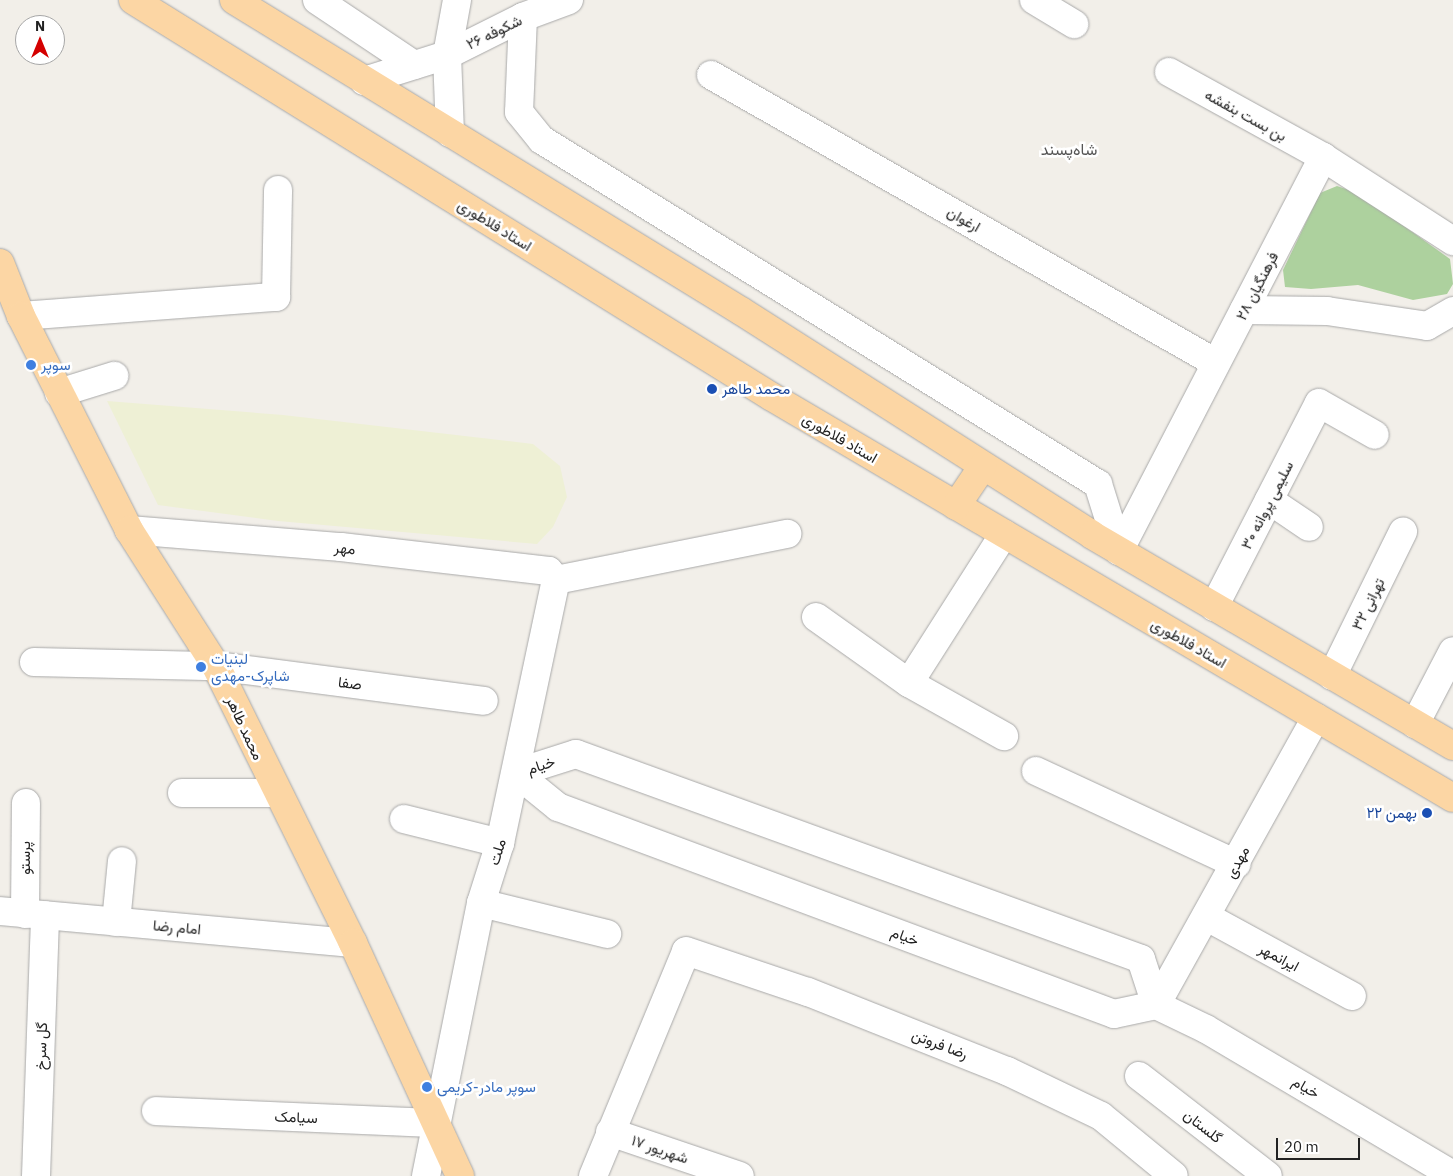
<!DOCTYPE html>
<meta charset="utf-8">
<style>
body{margin:0}
#map{position:relative;width:1453px;height:1176px;overflow:hidden;background:#f2efe9;font-family:"IBM Plex Sans",Vazirmatn,sans-serif}
div>[style]{position:absolute}
[style*='--x']{left:calc(var(--x)*1px);top:calc(var(--y)*1px);width:calc(var(--w)*1px);rotate:calc(var(--a)*1deg)}
.farmland>*{inset:0;background:#eef0d5}
.forest>*{inset:0;background:#add19e}
.roads{filter:drop-shadow(0 0 1px #a9a9a9) drop-shadow(0 0 1px #a9a9a9)}
.minor>*{height:28px;margin:-14px;padding:0 14px;transform-origin:14px;border-radius:14px;background:#fff}
.major>*{height:28px;margin:-14px;padding:0 14px;transform-origin:14px;border-radius:14px;background:#fcd6a4}
.dots>*{width:14px;height:14px;translate:-50% -50%;box-sizing:border-box;border:2px solid #fff;border-radius:50%}
span{translate:-50% -50%;white-space:nowrap;text-align:center;line-height:1.15;-webkit-text-stroke:5px #fff;paint-order:stroke}
.street-label{font-size:15px;color:#222}
.shop-label{font-size:15px;color:#366cbe}
.left{translate:0 -50%;text-align:left}
.transit-label{font-size:15px;color:#164399}
.right{translate:-100% -50%;text-align:right}
.neighbourhood-label{font-size:16px;color:#555}
.north{position:absolute;left:15px;top:15px;width:50px;height:50px;box-sizing:border-box;background:#fff;border:1px solid #a7a7a7;border-radius:50%;rotate:0deg;font-size:14px;font-weight:700;line-height:20px;text-align:center;color:#222}
.north::after{content:'';display:block;margin:auto;width:18px;height:22px;background:#d40000;clip-path:polygon(50% 0,100% 100%,50% 72%,0 100%)}
.scale{position:absolute;left:1276px;top:1138px;width:84px;height:22px;box-sizing:border-box;border:2px solid #222;border-top:0;padding-left:6px;font-size:15px;line-height:18px;white-space:nowrap;color:#222;-webkit-text-stroke:4px #fff;paint-order:stroke}
</style>
<div id="map">
<div class="farmland">
<i style="clip-path:polygon(107px 401px,283px 415px,533px 444px,560px 466px,567px 497px,553px 527px,537px 544px,278px 521px,158px 505px)"></i>
</div>
<div class="forest">
<i style="clip-path:polygon(1337px 186px,1358px 193px,1450px 259px,1453px 284px,1447px 294px,1413px 300px,1358px 285px,1311px 289px,1285px 287px,1283px 270px,1320px 193px)"></i>
</div>
<div class="roads">
<div class="minor">
<i style="--x:317;--y:0;--w:117;--a:33.8"></i>
<i style="--x:1034;--y:0;--w:47;--a:31"></i>
<i style="--x:523;--y:17;--w:95;--a:92.4"></i>
<i style="--x:519;--y:112;--w:36;--a:51"></i>
<i style="--x:542;--y:140;--w:654;--a:31.75"></i>
<i style="--x:1098;--y:484;--w:70;--a:72.6"></i>
<i style="--x:1169;--y:72;--w:176;--a:28.9"></i>
<i style="--x:1323;--y:157;--w:155;--a:32.9"></i>
<i style="--x:711;--y:75;--w:581;--a:29.7"></i>
<i style="--x:364;--y:81;--w:87;--a:-17.4"></i>
<i style="--x:447;--y:55;--w:85;--a:-26.6"></i>
<i style="--x:523;--y:17;--w:49;--a:-20.3"></i>
<i style="--x:450;--y:133;--w:78;--a:-92.2"></i>
<i style="--x:447;--y:55;--w:56;--a:-79.7"></i>
<i style="--x:1244;--y:310;--w:83;--a:0.7"></i>
<i style="--x:1327;--y:311;--w:101;--a:8.5"></i>
<i style="--x:1427;--y:326;--w:30;--a:-30"></i>
<i style="--x:21;--y:316;--w:256;--a:-4.3"></i>
<i style="--x:276;--y:297;--w:107;--a:-88.9"></i>
<i style="--x:59;--y:393;--w:58;--a:-17.2"></i>
<i style="--x:1269;--y:500;--w:48;--a:34"></i>
<i style="--x:129;--y:530;--w:213;--a:4.6"></i>
<i style="--x:341;--y:547;--w:209;--a:6.6"></i>
<i style="--x:549;--y:571;--w:11;--a:52"></i>
<i style="--x:1119;--y:551;--w:444;--a:-62.6"></i>
<i style="--x:556;--y:580;--w:236;--a:-11.3"></i>
<i style="--x:1214;--y:607;--w:229;--a:-62.8"></i>
<i style="--x:1319;--y:403;--w:64;--a:29.7"></i>
<i style="--x:816;--y:617;--w:114;--a:35.4"></i>
<i style="--x:909;--y:683;--w:109;--a:29.2"></i>
<i style="--x:34;--y:662;--w:182;--a:1.3"></i>
<i style="--x:216;--y:666;--w:270;--a:7.4"></i>
<i style="--x:1332;--y:676;--w:161;--a:-63.8"></i>
<i style="--x:909;--y:683;--w:177;--a:-57.5"></i>
<i style="--x:1415;--y:724;--w:82;--a:-62.5"></i>
<i style="--x:1036;--y:771;--w:221;--a:24.9"></i>
<i style="--x:516;--y:773;--w:54;--a:39"></i>
<i style="--x:558;--y:807;--w:593;--a:20.42"></i>
<i style="--x:1114;--y:1014;--w:43;--a:-12.1"></i>
<i style="--x:1156;--y:1005;--w:55;--a:25.6"></i>
<i style="--x:1206;--y:1029;--w:287;--a:30.6"></i>
<i style="--x:516;--y:773;--w:63;--a:-17.6"></i>
<i style="--x:576;--y:754;--w:601;--a:19.94"></i>
<i style="--x:1141;--y:959;--w:48;--a:71.9"></i>
<i style="--x:182;--y:793;--w:94;--a:0"></i>
<i style="--x:404;--y:819;--w:99;--a:14"></i>
<i style="--x:481;--y:903;--w:130;--a:13.8"></i>
<i style="--x:0;--y:911;--w:354;--a:5.2"></i>
<i style="--x:25;--y:914;--w:111;--a:-89.5"></i>
<i style="--x:1207;--y:917;--w:165;--a:28.6"></i>
<i style="--x:116;--y:922;--w:61;--a:-84.4"></i>
<i style="--x:1156;--y:1005;--w:329;--a:-60.9"></i>
<i style="--x:1139;--y:1076;--w:163;--a:37.8"></i>
<i style="--x:156;--y:1111;--w:280;--a:2.5"></i>
<i style="--x:610;--y:1132;--w:137;--a:18.7"></i>
<i style="--x:36;--y:1176;--w:261;--a:-88"></i>
<i style="--x:426;--y:1176;--w:278;--a:-78.6"></i>
<i style="--x:481;--y:903;--w:63;--a:-72.4"></i>
<i style="--x:500;--y:843;--w:269;--a:-78"></i>
<i style="--x:593;--y:1176;--w:243;--a:-67.5"></i>
<i style="--x:686;--y:951;--w:129;--a:18.6"></i>
<i style="--x:808;--y:992;--w:214;--a:21.7"></i>
<i style="--x:1007;--y:1071;--w:104;--a:25.6"></i>
<i style="--x:1101;--y:1116;--w:94;--a:39.4"></i>
</div>
<div class="major">
<i style="--x:133;--y:0;--w:752;--a:31.85"></i>
<i style="--x:772;--y:397;--w:790;--a:30.49"></i>
<i style="--x:234;--y:0;--w:595;--a:31.53"></i>
<i style="--x:741;--y:311;--w:416;--a:32.5"></i>
<i style="--x:1092;--y:535;--w:418;--a:30.3"></i>
<i style="--x:0;--y:263;--w:57;--a:68.4"></i>
<i style="--x:21;--y:316;--w:240;--a:63.2"></i>
<i style="--x:129;--y:530;--w:161;--a:57.4"></i>
<i style="--x:216;--y:666;--w:309;--a:63.7"></i>
<i style="--x:353;--y:943;--w:256;--a:65.3"></i>
<i style="--x:956;--y:506;--w:48;--a:-56"></i>
</div>
</div>
<div class="dots">
<i style="left:31px;top:365px;background:#3f7fe0"></i>
<i style="left:712px;top:389px;background:#1a4fb4"></i>
<i style="left:201px;top:667px;background:#3f7fe0"></i>
<i style="left:1427px;top:813px;background:#1a4fb4"></i>
<i style="left:427px;top:1087px;background:#3f7fe0"></i>
</div>
<div class="street-label">
<span style="left:494px;top:32px;rotate:-26deg">شکوفه ۲۶</span>
<span style="left:1246px;top:115px;rotate:29deg">بن بست بنفشه</span>
<span style="left:964px;top:219px;rotate:30deg">ارغوان</span>
<span style="left:495px;top:225px;rotate:32deg">استاد فلاطوری</span>
<span style="left:1257px;top:286px;rotate:-63deg">فرهنگیان ۲۸</span>
<span style="left:840px;top:438px;rotate:30deg">استاد فلاطوری</span>
<span style="left:1267px;top:505px;rotate:-63deg">سلیمی پروانه ۳۰</span>
<span style="left:345px;top:548px;rotate:6deg">مهر</span>
<span style="left:1368px;top:604px;rotate:-64deg">تهرانی ۳۲</span>
<span style="left:1189px;top:643px;rotate:30deg">استاد فلاطوری</span>
<span style="left:350px;top:683px;rotate:7deg">صفا</span>
<span style="left:245px;top:728px;rotate:65deg">محمد طاهر</span>
<span style="left:541px;top:765px;rotate:-18deg">خیام</span>
<span style="left:497px;top:852px;rotate:-73deg">ملت</span>
<span style="left:25px;top:858px;rotate:-90deg">پرستو</span>
<span style="left:1237px;top:862px;rotate:-61deg">مهدی</span>
<span style="left:177px;top:927px;rotate:5deg">امام رضا</span>
<span style="left:905px;top:936px;rotate:20deg">خیام</span>
<span style="left:1279px;top:957px;rotate:28deg">ایرانمهر</span>
<span style="left:940px;top:1044px;rotate:21deg">رضا فروتن</span>
<span style="left:41px;top:1046px;rotate:-88deg">گل سرخ</span>
<span style="left:1306px;top:1087px;rotate:30deg">خیام</span>
<span style="left:296px;top:1117px;rotate:2deg">سیامک</span>
<span style="left:1203px;top:1126px;rotate:38deg">گلستان</span>
<span style="left:660px;top:1149px;rotate:19deg">۱۷ شهریور</span>
</div>
<div class="shop-label">
<span class="left" style="left:41px;top:365px">سوپر</span>
<span class="left" style="left:211px;top:667px">لبنیات<br>شاپرک-مهدی</span>
<span class="left" style="left:437px;top:1087px">سوپر مادر-کریمی</span>
</div>
<div class="transit-label">
<span class="left" style="left:722px;top:389px">محمد طاهر</span>
<span class="right" style="left:1417px;top:813px">۲۲ بهمن</span>
</div>
<div class="neighbourhood-label">
<span style="left:1069px;top:149px">شاه‌پسند</span>
</div>
<div class="north">N</div>
<div class="scale">20 m</div>
</div>
